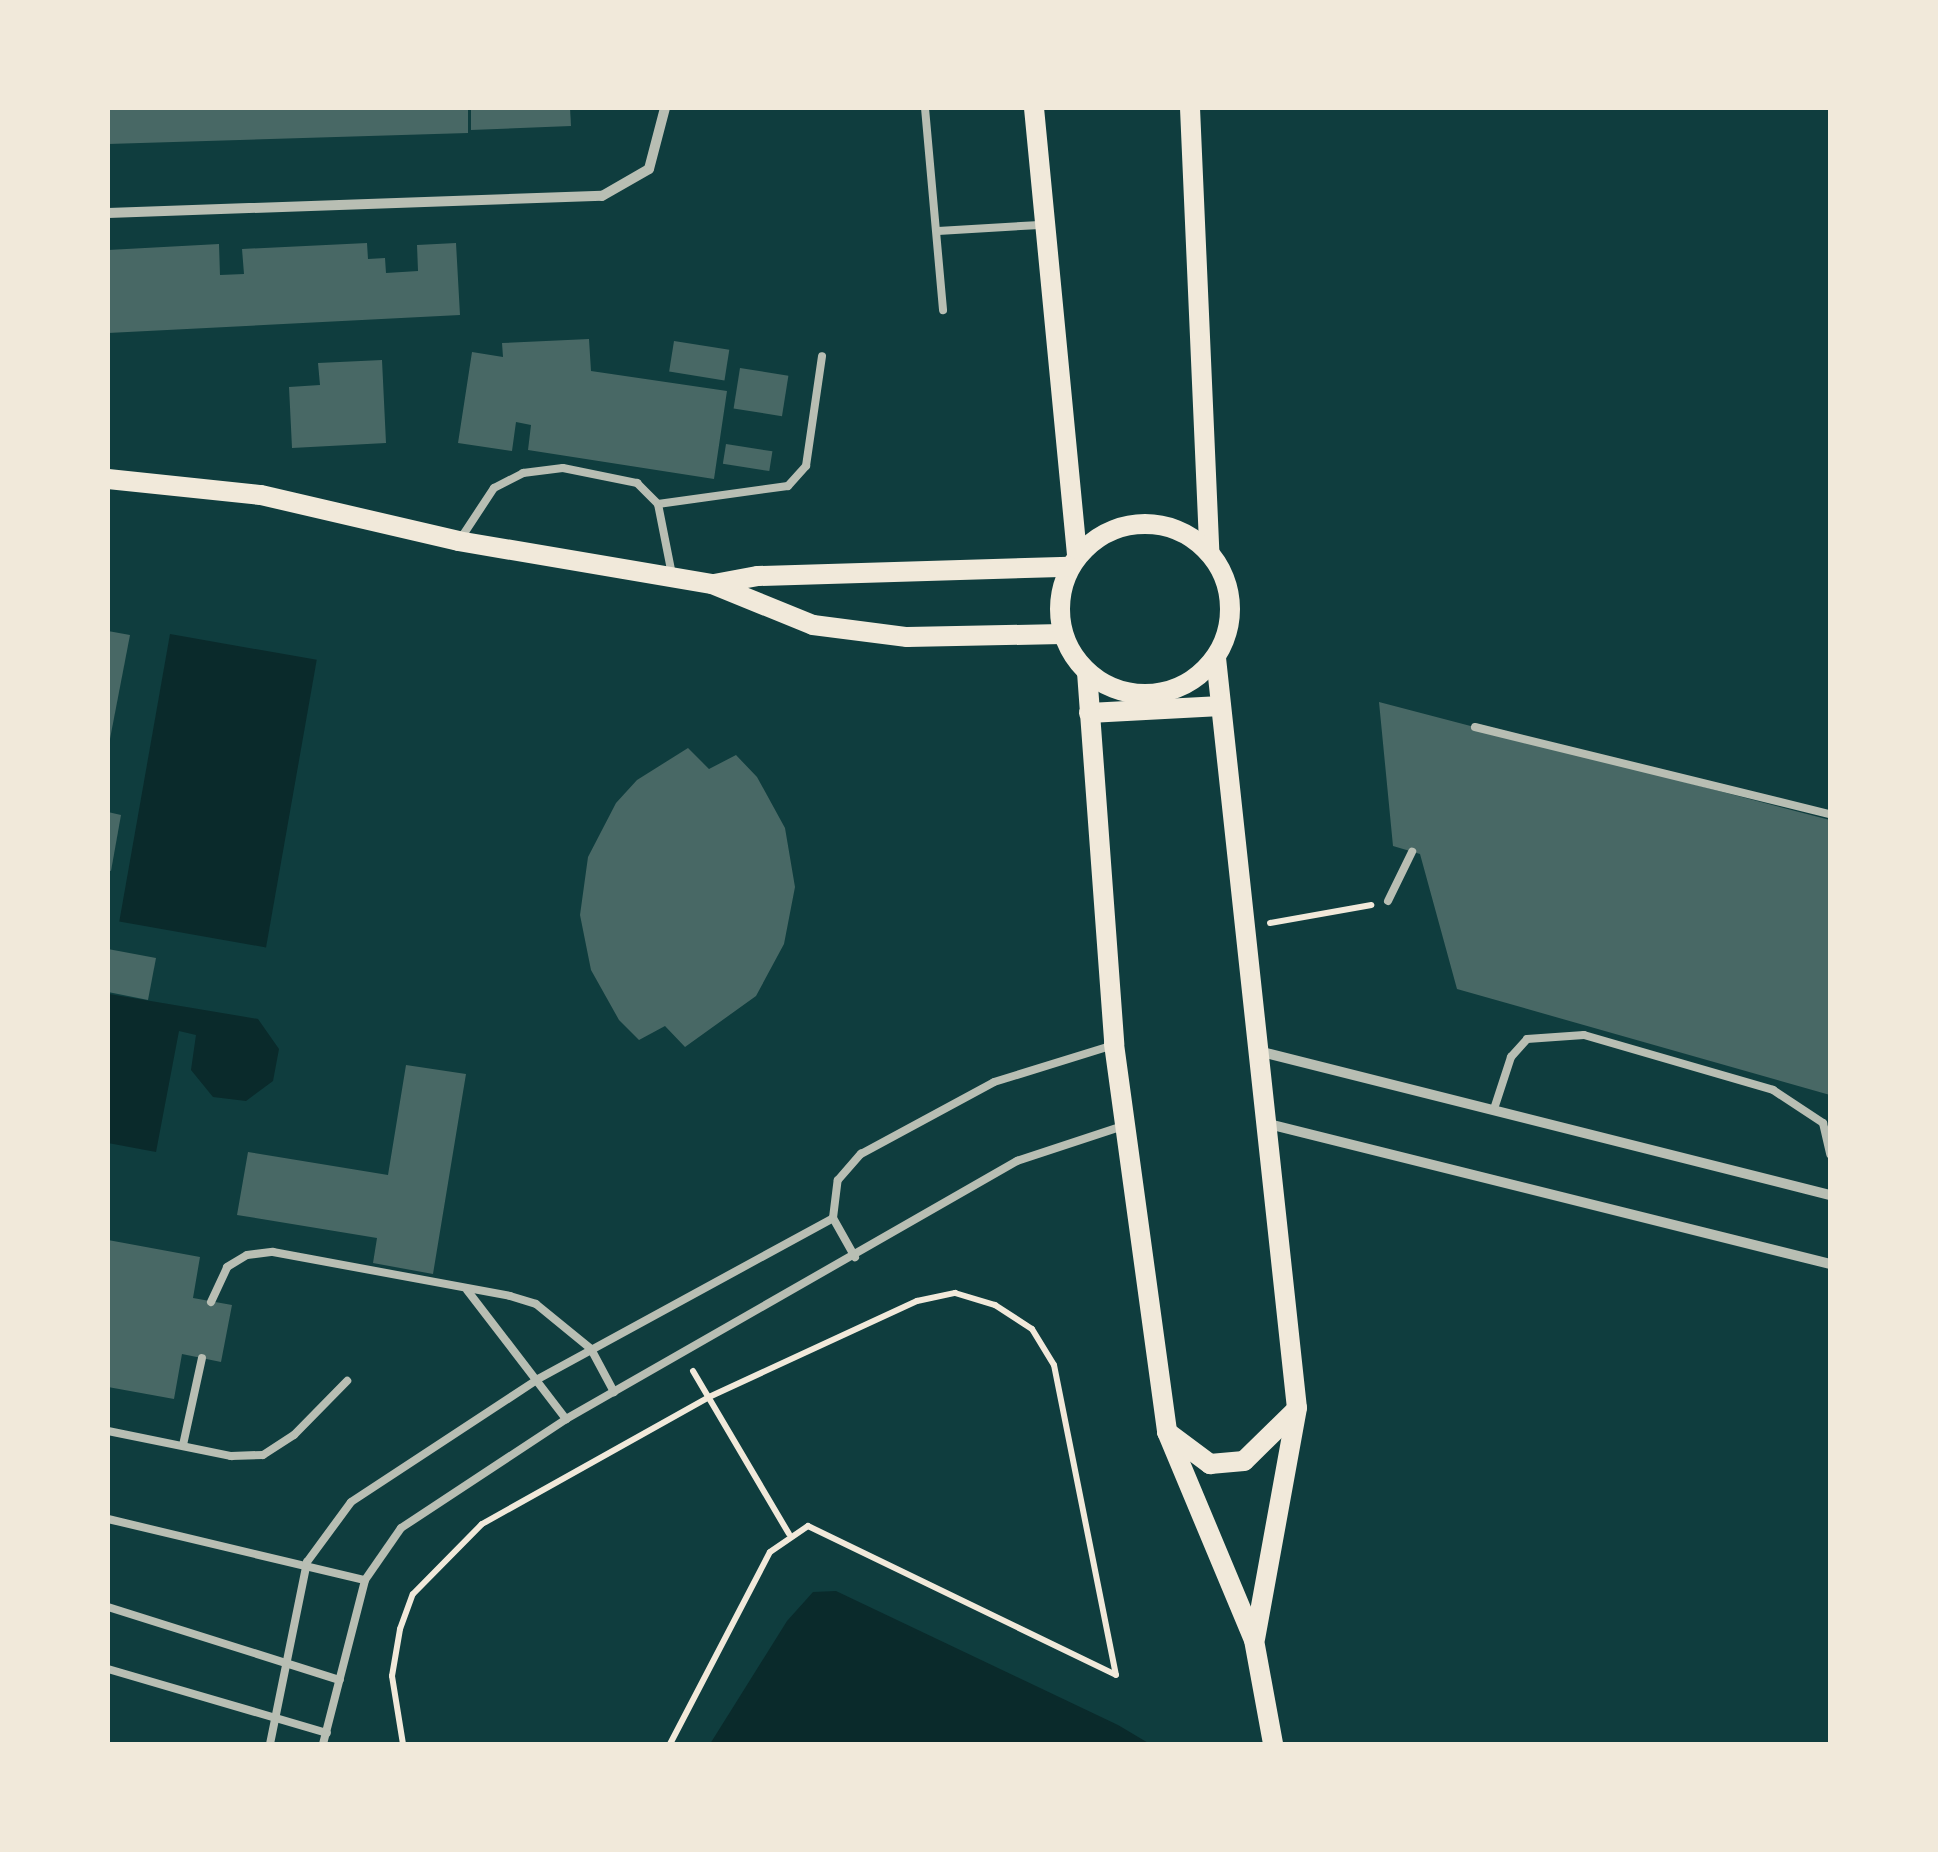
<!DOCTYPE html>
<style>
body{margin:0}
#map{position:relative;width:1938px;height:1852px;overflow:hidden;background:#0f3d3e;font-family:"DejaVu Sans",sans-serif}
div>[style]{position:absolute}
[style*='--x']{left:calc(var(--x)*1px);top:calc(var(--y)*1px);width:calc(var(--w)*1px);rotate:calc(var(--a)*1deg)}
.water>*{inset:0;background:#0a2a2b;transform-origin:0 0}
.building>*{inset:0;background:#486865;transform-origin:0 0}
.path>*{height:6px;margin:-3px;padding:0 3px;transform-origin:3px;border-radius:3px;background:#f1e9da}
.service>*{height:8px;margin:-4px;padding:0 4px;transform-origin:4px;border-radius:4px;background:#b8beb3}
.minor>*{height:10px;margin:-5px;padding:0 5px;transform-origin:5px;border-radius:5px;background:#b8beb3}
.secondary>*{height:20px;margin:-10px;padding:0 10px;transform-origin:10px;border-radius:10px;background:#f1e9da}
.secondary>.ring{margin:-10px;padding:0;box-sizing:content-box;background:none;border:20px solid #f1e9da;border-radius:50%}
span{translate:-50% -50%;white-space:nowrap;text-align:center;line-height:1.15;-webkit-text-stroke:10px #f1e9da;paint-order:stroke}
.frame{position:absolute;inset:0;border:110px solid #f1e9da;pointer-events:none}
</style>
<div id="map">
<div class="water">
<i style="left:170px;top:634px;width:149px;height:292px;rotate:10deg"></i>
<i style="clip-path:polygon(109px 994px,258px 1019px,279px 1049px,273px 1081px,246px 1101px,213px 1097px,191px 1070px,196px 1035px,179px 1031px,156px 1152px,108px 1143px)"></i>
<i style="clip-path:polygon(836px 1591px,1118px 1725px,1150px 1744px,710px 1744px,787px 1621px,813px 1592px)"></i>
</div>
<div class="building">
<i style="clip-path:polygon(108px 108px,468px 108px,468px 133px,108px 144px)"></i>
<i style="clip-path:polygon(471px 108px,570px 108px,571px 126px,471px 130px)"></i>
<i style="clip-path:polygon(367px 243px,368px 259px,385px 258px,386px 273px,418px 271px,417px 245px,456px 243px,460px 315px,108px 333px,108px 250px,219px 244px,220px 275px,244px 274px,242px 249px)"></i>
<i style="clip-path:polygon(589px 339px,591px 371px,727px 391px,714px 479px,528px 450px,531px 425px,516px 422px,512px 451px,458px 443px,472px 352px,503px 357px,502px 343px)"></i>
<i style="left:674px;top:341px;width:56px;height:31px;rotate:9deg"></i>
<i style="clip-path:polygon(382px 360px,386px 443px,292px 448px,289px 387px,320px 385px,318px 363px)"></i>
<i style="left:740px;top:368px;width:49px;height:41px;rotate:9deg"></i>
<i style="left:726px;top:444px;width:47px;height:20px;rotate:9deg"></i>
<i style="clip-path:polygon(108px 631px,130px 635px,109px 744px,108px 744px)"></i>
<i style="clip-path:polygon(1379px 702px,1830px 820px,1830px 1095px,1457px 989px,1420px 854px,1393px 846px)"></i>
<i style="clip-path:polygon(688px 748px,709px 769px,736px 755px,757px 777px,785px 828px,795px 887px,784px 944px,756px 996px,685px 1047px,665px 1026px,639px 1040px,619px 1020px,591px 970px,580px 915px,588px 857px,616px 803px,637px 780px)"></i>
<i style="clip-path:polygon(108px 812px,121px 815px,111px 871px,108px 870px)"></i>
<i style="clip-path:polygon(108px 949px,156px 958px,148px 1000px,108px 992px)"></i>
<i style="clip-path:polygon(406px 1065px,466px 1074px,433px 1274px,373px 1263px,377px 1238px,237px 1215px,248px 1152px,388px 1175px)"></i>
<i style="clip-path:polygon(108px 1240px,200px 1257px,193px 1298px,232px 1305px,221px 1362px,182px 1354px,174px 1399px,108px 1387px)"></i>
</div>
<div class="path">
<i style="--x:1270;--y:923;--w:103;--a:-10.1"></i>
<i style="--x:693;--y:1371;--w:189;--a:59.5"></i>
<i style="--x:403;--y:1744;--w:69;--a:-99.2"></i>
<i style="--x:392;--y:1676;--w:48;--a:-80.3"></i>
<i style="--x:400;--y:1629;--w:37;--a:-70"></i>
<i style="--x:413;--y:1594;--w:98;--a:-45.4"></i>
<i style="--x:482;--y:1524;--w:260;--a:-29.2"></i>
<i style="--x:709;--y:1397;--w:229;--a:-24.8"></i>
<i style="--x:917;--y:1301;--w:39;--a:-12"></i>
<i style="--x:955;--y:1293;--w:42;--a:16.7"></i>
<i style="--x:995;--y:1305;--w:44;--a:33"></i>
<i style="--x:1032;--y:1329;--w:42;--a:58.6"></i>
<i style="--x:1054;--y:1365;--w:316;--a:78.7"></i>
<i style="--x:670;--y:1744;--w:216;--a:-62.5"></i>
<i style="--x:770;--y:1552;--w:46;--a:-34.4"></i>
<i style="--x:808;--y:1526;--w:342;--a:25.8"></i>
</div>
<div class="service">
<i style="--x:925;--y:108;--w:203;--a:84.9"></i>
<i style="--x:938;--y:231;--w:102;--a:-3.4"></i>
<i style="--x:658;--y:504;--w:131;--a:-7.9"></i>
<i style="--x:788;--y:486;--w:27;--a:-48"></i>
<i style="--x:806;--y:466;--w:111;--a:-81.7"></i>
<i style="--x:461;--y:538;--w:60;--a:-56.6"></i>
<i style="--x:494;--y:488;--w:33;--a:-27"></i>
<i style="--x:523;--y:473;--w:40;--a:-7.1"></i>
<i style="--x:563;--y:468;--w:76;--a:11.5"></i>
<i style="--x:637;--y:483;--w:30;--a:45"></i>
<i style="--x:658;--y:504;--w:72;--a:78.8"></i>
<i style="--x:1475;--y:727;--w:366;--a:13.8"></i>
<i style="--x:1388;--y:901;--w:55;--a:-63.9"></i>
<i style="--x:1494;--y:1109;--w:55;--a:-71.9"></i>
<i style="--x:1511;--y:1057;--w:24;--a:-48"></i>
<i style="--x:1527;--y:1039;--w:57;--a:-4"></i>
<i style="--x:1584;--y:1035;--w:197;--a:16.2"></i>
<i style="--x:1773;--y:1090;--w:60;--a:33.4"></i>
<i style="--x:1823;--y:1123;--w:32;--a:77"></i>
<i style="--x:833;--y:1218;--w:45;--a:60.6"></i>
<i style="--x:467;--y:1290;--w:163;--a:52.5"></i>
<i style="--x:211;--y:1302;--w:38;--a:-65"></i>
<i style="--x:227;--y:1267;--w:23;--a:-31"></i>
<i style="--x:247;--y:1255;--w:26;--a:-7"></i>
<i style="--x:273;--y:1252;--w:241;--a:10.5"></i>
<i style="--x:510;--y:1296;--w:27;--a:17"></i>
<i style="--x:536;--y:1304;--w:71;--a:39.3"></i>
<i style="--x:591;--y:1349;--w:49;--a:61.9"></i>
<i style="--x:108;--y:1431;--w:126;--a:11.5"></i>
<i style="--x:231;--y:1456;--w:32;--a:-2"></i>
<i style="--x:263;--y:1455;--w:37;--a:-33"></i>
<i style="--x:294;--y:1435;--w:76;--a:-45.5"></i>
<i style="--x:183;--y:1445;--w:89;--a:-77.7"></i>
<i style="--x:108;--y:1519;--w:264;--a:13.4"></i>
<i style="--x:108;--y:1607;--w:243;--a:17.5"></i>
<i style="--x:108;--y:1669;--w:228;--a:16.3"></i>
<i style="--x:270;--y:1744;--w:186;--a:-78.5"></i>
<i style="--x:307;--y:1562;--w:74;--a:-53.7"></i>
<i style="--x:351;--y:1502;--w:224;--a:-33.3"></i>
<i style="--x:538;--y:1379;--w:336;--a:-28.6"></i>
<i style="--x:833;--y:1218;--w:38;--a:-83"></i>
<i style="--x:838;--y:1180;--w:35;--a:-49"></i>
<i style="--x:861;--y:1154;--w:151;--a:-28.4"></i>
<i style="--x:994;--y:1082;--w:121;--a:-17.2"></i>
<i style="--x:323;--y:1744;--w:169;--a:-75.6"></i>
<i style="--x:365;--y:1580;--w:63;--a:-55.3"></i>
<i style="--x:401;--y:1528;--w:198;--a:-33.4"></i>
<i style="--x:566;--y:1419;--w:520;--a:-29.77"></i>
<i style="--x:1017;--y:1161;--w:112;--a:-18.3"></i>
</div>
<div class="minor">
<i style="--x:108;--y:213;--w:494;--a:-2"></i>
<i style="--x:602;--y:196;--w:54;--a:-29.9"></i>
<i style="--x:649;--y:169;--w:63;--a:-75.3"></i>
<i style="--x:1262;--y:1052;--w:586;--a:14.13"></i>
<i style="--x:1269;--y:1124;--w:578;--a:14.01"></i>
</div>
<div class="secondary">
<i style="--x:1034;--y:108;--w:450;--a:84.5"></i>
<i style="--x:1190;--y:108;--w:443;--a:87.5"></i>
<i style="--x:108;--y:479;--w:154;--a:6"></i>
<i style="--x:261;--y:495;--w:202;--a:13.1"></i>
<i style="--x:458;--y:541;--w:258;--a:9.6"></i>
<i style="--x:712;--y:584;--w:109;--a:22.1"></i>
<i style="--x:813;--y:625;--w:95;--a:7.3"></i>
<i style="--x:907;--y:637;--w:155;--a:-1.1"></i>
<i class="ring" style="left:1060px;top:524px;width:150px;height:150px"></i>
<i style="--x:714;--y:584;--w:45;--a:-10.3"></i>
<i style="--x:758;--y:576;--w:312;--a:-1.7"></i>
<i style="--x:1216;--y:658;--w:754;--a:83.84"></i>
<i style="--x:1297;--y:1408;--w:234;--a:100.3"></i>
<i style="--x:1087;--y:672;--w:373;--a:85.8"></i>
<i style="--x:1114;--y:1044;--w:392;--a:82.2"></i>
<i style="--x:1167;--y:1432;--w:225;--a:67.3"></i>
<i style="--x:1254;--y:1640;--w:106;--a:79.6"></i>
<i style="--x:1089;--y:713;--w:132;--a:-3"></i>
<i style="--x:1167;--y:1432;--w:54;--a:36.7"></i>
<i style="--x:1210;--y:1464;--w:34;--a:-5"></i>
<i style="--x:1244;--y:1461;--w:73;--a:-44.4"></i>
</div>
<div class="frame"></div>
</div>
